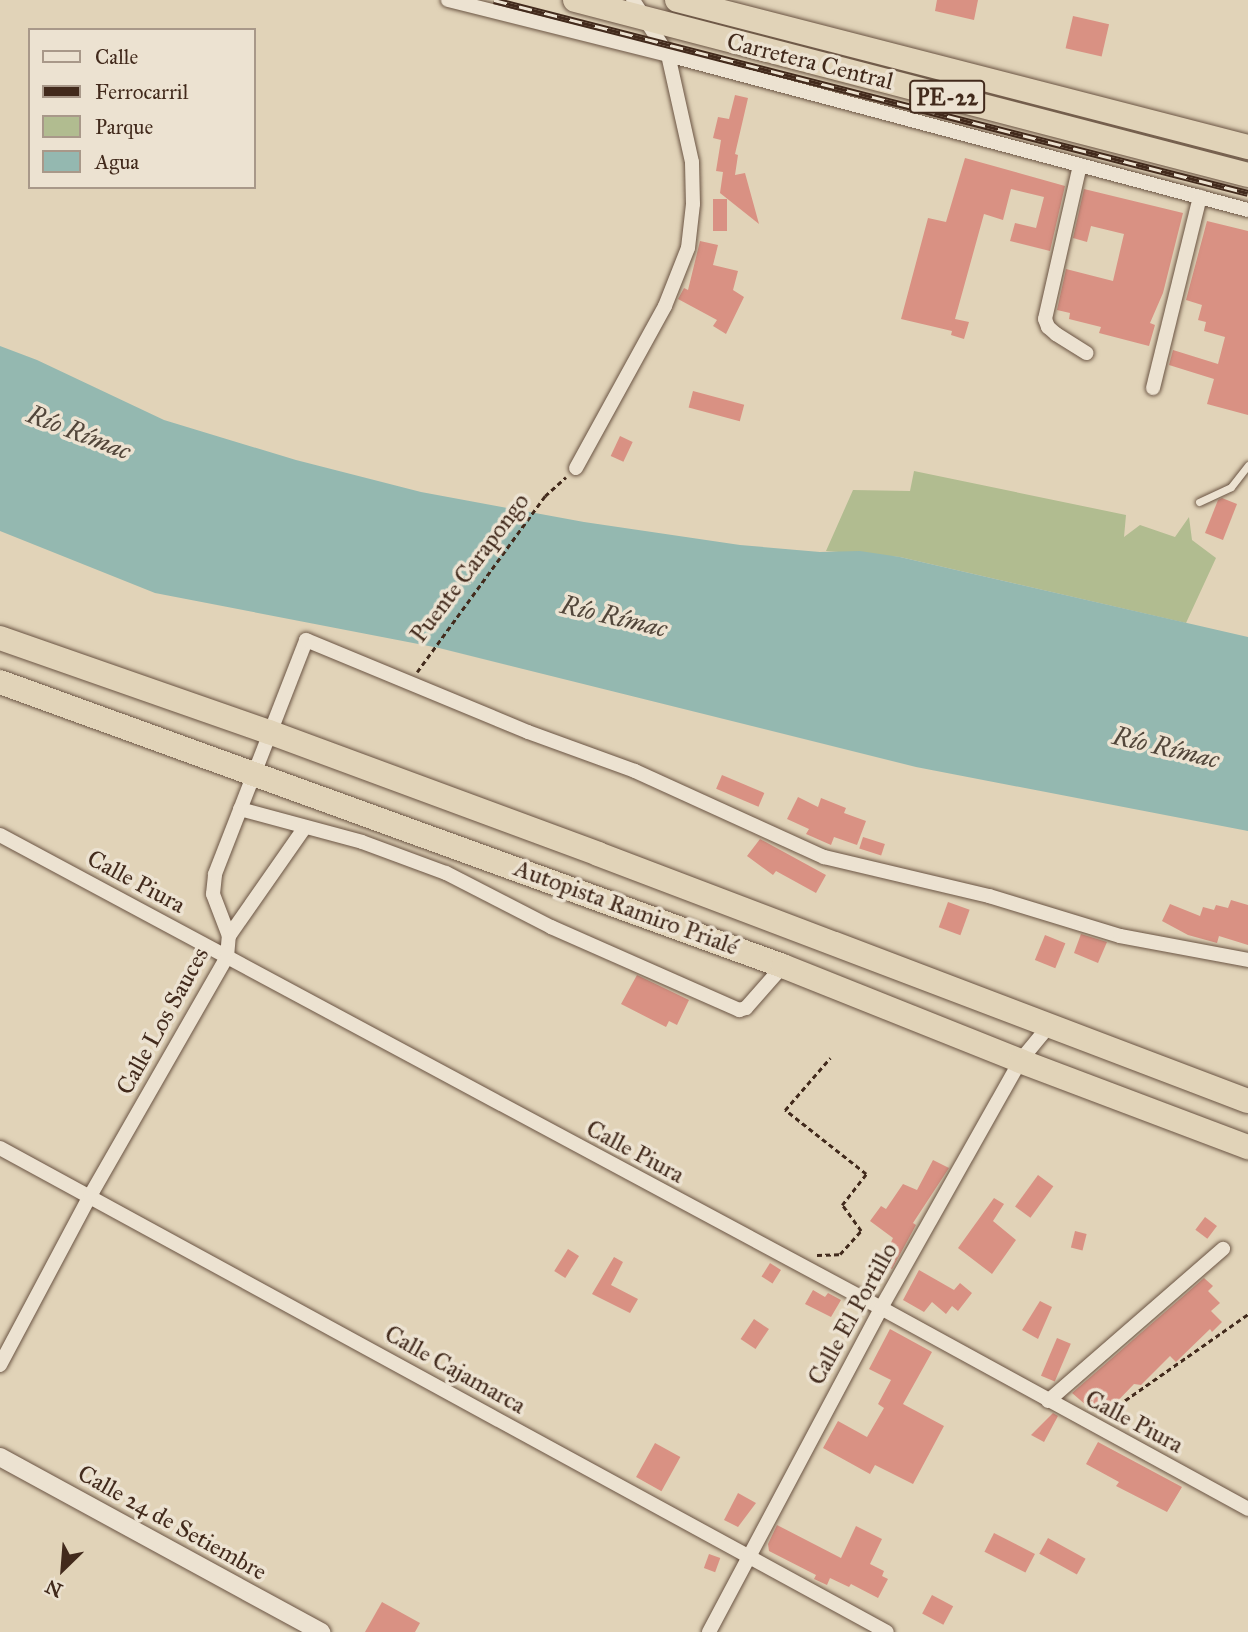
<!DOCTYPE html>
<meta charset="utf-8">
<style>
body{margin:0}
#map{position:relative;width:1248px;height:1632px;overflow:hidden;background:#e1d3b8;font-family:"IM FELL Great Primer",serif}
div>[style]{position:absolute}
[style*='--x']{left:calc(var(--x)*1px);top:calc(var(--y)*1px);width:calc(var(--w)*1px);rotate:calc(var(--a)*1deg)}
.green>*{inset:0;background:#b1bc90}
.water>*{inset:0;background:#94b8b0}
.building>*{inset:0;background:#d99183;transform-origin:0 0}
.path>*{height:2.5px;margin-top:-1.25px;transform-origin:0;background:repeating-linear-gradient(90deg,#422a1c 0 5px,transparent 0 8.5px)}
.roads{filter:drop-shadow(0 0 2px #6a5443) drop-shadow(0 0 2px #6a5443)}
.service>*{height:7px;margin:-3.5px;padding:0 3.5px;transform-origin:3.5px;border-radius:3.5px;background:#ece2d1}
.minor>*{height:14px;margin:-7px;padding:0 7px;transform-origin:7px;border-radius:7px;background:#ece2d1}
.tertiary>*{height:18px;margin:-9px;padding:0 9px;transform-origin:9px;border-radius:9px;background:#ece2d1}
.trunk>*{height:24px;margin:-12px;padding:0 12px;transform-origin:12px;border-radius:12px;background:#e1d3b8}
.rail>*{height:7px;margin-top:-3.5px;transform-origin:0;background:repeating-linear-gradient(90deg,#ece2d1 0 13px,#422a1c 0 26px);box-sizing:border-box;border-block:2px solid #422a1c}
span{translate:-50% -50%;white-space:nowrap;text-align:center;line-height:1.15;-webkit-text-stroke:7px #ece2d1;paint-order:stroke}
.shield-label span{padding:2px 5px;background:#ece2d1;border:2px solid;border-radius:5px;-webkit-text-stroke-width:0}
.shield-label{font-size:23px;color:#422a1c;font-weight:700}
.street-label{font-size:24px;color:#422a1c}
.water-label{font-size:26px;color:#52463a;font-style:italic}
.legend{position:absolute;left:28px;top:28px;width:228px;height:161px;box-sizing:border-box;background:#ece2d1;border:2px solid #a89889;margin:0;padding:9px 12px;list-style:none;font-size:21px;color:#422a1c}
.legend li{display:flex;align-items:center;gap:14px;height:35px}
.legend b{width:35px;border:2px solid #a89889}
.north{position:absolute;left:28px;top:1534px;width:70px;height:70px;-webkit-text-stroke:5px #ece2d1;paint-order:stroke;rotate:205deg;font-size:19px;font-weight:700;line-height:28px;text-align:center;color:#422a1c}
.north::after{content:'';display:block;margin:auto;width:24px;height:32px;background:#422a1c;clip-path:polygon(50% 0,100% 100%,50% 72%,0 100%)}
</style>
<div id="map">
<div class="green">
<i style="clip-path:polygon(914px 471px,1126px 515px,1124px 537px,1140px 525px,1175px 537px,1189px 517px,1192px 540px,1216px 558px,1186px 623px,900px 557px,826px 551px,853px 490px,910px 491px)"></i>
</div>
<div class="water">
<i style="clip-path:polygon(0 346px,37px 360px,164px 420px,296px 460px,421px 492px,584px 522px,740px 545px,820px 552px,860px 551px,900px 557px,1248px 637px,1248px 831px,916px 767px,439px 648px,155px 593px,0 531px)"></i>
</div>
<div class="building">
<i style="clip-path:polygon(937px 0,978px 0,974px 20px,935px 11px)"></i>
<i style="left:1073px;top:16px;width:37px;height:33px;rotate:13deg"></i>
<i style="clip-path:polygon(735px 95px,748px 98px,735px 154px,738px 155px,735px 175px,745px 173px,759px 224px,720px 193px,723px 172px,716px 171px,721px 140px,713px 138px,718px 117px,729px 119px)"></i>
<i style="clip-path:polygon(965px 158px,1065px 186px,1050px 251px,1010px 241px,1015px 223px,1036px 228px,1044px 197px,1011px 189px,1003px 220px,984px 214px,955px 319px,969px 322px,964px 339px,951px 335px,952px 331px,901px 319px,928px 218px,946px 222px)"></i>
<i style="clip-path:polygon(1084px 189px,1183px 213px,1163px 293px,1150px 323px,1155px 325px,1149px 346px,1099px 333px,1101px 327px,1069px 319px,1070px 313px,1057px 310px,1066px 269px,1113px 281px,1124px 234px,1091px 226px,1087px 242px,1073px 238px)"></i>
<i style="left:713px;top:199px;width:14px;height:32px"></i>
<i style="clip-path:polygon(1207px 221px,1248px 231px,1248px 415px,1207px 404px,1214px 379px,1169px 365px,1173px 350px,1218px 364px,1225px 337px,1204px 331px,1206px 322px,1198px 320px,1202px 305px,1186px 300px)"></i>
<i style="clip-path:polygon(700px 241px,718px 245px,713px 265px,738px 271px,733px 290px,744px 297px,726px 334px,713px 326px,717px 320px,678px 299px,684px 288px,688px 290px)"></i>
<i style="left:693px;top:391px;width:53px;height:17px;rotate:15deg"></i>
<i style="left:620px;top:436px;width:14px;height:22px;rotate:25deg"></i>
<i style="clip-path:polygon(1222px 498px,1237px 504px,1223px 540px,1205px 533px,1218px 500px)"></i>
<i style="left:722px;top:775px;width:46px;height:15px;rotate:23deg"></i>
<i style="clip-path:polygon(798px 797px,818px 807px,821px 798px,846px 808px,844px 813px,866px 821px,857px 845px,834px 837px,831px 845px,806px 834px,809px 829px,787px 819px)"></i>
<i style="left:863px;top:837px;width:23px;height:12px;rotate:18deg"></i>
<i style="clip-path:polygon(760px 839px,826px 875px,816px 893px,776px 871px,773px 875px,747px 856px)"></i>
<i style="clip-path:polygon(1231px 900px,1248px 905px,1248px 945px,1219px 936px,1217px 943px,1188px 935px,1162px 921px,1170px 904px,1200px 916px,1203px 907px,1214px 910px,1216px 905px,1228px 908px)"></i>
<i style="left:948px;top:902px;width:23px;height:27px;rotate:20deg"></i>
<i style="clip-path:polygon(1081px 934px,1107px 942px,1098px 963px,1074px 953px)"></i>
<i style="left:1045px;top:935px;width:22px;height:27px;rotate:22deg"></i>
<i style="clip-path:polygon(637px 975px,689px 1000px,677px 1025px,669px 1021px,666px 1027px,621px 1004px)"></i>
<i style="clip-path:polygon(933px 1160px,949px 1168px,913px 1223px,916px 1225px,892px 1269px,881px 1263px,893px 1238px,870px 1221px,881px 1206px,886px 1209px,903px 1184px,917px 1190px)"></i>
<i style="left:1038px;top:1175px;width:19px;height:39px;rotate:36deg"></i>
<i style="clip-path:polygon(994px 1198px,1004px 1204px,993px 1221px,1016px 1240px,992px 1274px,958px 1248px)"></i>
<i style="left:1205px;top:1217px;width:15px;height:16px;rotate:37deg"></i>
<i style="left:1075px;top:1231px;width:12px;height:17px;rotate:14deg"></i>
<i style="left:568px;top:1249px;width:13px;height:26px;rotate:32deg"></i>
<i style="clip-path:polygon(614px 1257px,623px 1262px,611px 1285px,638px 1299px,630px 1313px,592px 1294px)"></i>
<i style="left:770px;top:1263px;width:13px;height:16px;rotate:32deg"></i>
<i style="clip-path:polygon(919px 1270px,954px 1290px,960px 1283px,972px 1293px,958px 1311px,952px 1306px,946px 1314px,932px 1302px,924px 1312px,903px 1300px)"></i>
<i style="clip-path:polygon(1204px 1278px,1213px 1286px,1208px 1291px,1220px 1303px,1211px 1311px,1222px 1322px,1212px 1332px,1210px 1329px,1176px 1362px,1170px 1356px,1141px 1385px,1134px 1384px,1108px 1411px,1096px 1409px,1089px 1402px,1086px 1405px,1072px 1393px)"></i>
<i style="clip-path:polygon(813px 1290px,825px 1297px,828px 1293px,841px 1300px,831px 1317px,805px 1304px)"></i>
<i style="clip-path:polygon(1040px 1301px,1052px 1307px,1038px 1339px,1022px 1330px)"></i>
<i style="left:754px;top:1319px;width:18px;height:24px;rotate:34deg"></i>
<i style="clip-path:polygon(890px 1329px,932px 1352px,903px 1404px,944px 1426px,913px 1484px,875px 1465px,870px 1474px,823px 1448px,838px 1421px,867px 1437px,884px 1408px,878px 1404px,891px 1380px,869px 1369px)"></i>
<i style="left:1057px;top:1338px;width:15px;height:41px;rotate:23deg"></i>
<i style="clip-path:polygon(1053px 1413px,1058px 1416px,1044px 1442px,1031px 1435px)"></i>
<i style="clip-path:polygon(1098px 1442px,1182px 1487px,1167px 1512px,1116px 1486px,1119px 1482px,1086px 1464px)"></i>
<i style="left:655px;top:1443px;width:29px;height:39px;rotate:29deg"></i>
<i style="clip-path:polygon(738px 1493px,756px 1503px,738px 1527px,724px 1520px)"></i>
<i style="clip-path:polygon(777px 1525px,841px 1558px,856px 1526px,882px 1539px,870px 1564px,884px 1571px,882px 1576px,888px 1579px,878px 1598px,851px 1584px,849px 1587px,830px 1578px,827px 1585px,814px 1579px,816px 1575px,769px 1551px,768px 1544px)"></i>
<i style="left:994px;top:1533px;width:46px;height:21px;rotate:27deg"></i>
<i style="left:1048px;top:1538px;width:43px;height:18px;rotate:29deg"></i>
<i style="left:709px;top:1554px;width:12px;height:15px;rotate:20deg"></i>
<i style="left:932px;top:1595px;width:24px;height:21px;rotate:28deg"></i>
<i style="clip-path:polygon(382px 1602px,420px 1623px,415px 1632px,365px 1632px)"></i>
</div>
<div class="path">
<i style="--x:417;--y:672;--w:218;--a:-54"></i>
<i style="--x:545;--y:496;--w:28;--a:-42"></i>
<i style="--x:817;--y:1255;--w:23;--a:-2"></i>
<i style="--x:840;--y:1254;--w:31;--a:-48"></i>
<i style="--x:861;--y:1231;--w:32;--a:-126"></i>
<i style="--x:842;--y:1205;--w:39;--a:-52"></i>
<i style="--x:866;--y:1174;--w:103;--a:-141.7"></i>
<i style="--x:785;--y:1110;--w:69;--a:-49.1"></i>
<i style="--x:1104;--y:1415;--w:176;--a:-35"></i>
</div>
<div class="roads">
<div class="service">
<i style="--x:1199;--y:502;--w:35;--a:-25"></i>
<i style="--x:1231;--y:487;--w:28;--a:-52"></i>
</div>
<div class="minor">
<i style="--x:448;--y:0;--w:227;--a:14"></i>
<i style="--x:668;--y:55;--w:600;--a:14.96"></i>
<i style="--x:1080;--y:165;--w:158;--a:102.8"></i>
<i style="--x:1045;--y:319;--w:9;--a:69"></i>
<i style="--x:1048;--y:327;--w:11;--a:41"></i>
<i style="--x:1056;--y:334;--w:36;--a:32"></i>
<i style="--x:1153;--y:388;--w:197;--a:-76.2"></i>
<i style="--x:576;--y:468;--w:185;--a:-61.2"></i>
<i style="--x:665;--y:306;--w:62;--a:-68.4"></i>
<i style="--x:688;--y:248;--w:44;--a:-83.5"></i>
<i style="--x:693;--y:204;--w:42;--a:-91.4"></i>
<i style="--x:692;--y:162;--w:110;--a:-102.6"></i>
<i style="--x:668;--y:55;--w:65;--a:-122.5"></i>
<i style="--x:240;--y:809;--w:126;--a:15.1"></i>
<i style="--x:362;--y:842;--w:90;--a:20.3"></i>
<i style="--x:446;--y:873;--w:118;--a:27.2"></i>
<i style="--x:551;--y:927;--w:206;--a:23.8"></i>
<i style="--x:739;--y:1010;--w:7;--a:-16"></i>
<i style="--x:746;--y:1008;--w:56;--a:-48.6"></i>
<i style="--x:0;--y:835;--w:1000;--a:28.23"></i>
<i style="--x:881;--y:1308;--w:418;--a:28.7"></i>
<i style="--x:229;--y:936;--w:133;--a:-55.1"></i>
<i style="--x:0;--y:1148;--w:1010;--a:28.62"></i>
<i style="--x:0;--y:1365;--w:191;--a:-62"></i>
<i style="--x:90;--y:1196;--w:275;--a:-60.2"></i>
<i style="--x:227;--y:957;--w:21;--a:-85"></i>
<i style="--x:229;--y:936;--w:45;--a:-110.9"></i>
<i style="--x:213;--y:894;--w:20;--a:-84"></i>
<i style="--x:215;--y:874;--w:251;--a:-68.7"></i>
<i style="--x:306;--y:640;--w:240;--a:22.5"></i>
<i style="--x:528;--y:732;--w:114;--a:20"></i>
<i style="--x:635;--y:771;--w:208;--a:24.5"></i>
<i style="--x:824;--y:857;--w:170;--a:13.3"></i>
<i style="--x:989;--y:896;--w:137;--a:17"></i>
<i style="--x:1120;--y:936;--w:130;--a:10.6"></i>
<i style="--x:1048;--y:1401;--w:232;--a:-41"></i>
<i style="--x:709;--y:1632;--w:367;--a:-62"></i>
<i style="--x:881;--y:1308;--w:283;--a:-60.6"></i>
<i style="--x:1020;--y:1061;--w:45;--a:-50.4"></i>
</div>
<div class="tertiary">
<i style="--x:0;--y:1457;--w:366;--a:28.6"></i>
</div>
<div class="trunk">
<i style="--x:575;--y:0;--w:695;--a:14.58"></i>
<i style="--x:677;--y:0;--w:590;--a:14.44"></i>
<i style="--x:0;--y:638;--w:285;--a:19.3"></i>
<i style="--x:269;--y:732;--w:351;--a:20.3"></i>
<i style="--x:598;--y:854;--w:695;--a:20.81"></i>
<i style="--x:0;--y:682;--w:833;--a:19.94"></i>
<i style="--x:783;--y:966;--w:255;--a:21.8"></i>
<i style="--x:1020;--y:1061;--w:244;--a:20.7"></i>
</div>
</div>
<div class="rail">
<i style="--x:494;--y:0;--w:778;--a:14.36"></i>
</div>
<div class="shield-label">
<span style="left:947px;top:97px">PE-22</span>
</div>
<div class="street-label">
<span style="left:810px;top:62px;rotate:14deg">Carretera Central</span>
<span style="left:470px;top:568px;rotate:-53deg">Puente Carapongo</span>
<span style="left:136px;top:882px;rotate:28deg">Calle Piura</span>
<span style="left:626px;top:908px;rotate:20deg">Autopista Ramiro Prialé</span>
<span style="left:163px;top:1021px;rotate:-61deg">Calle Los Sauces</span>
<span style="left:635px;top:1152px;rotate:28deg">Calle Piura</span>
<span style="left:853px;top:1314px;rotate:-61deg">Calle El Portillo</span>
<span style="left:455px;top:1370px;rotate:29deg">Calle Cajamarca</span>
<span style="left:1134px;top:1422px;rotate:28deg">Calle Piura</span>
<span style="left:172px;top:1523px;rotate:29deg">Calle 24 de Setiembre</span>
</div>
<div class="water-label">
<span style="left:79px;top:433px;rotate:21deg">Río Rímac</span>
<span style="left:614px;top:617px;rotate:13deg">Río Rímac</span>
<span style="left:1166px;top:748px;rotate:13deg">Río Rímac</span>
</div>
<ul class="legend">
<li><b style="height:9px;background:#ece2d1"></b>Calle</li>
<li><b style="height:9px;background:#422a1c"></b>Ferrocarril</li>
<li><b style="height:19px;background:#b1bc90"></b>Parque</li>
<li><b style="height:19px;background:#94b8b0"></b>Agua</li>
</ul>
<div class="north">N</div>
</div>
